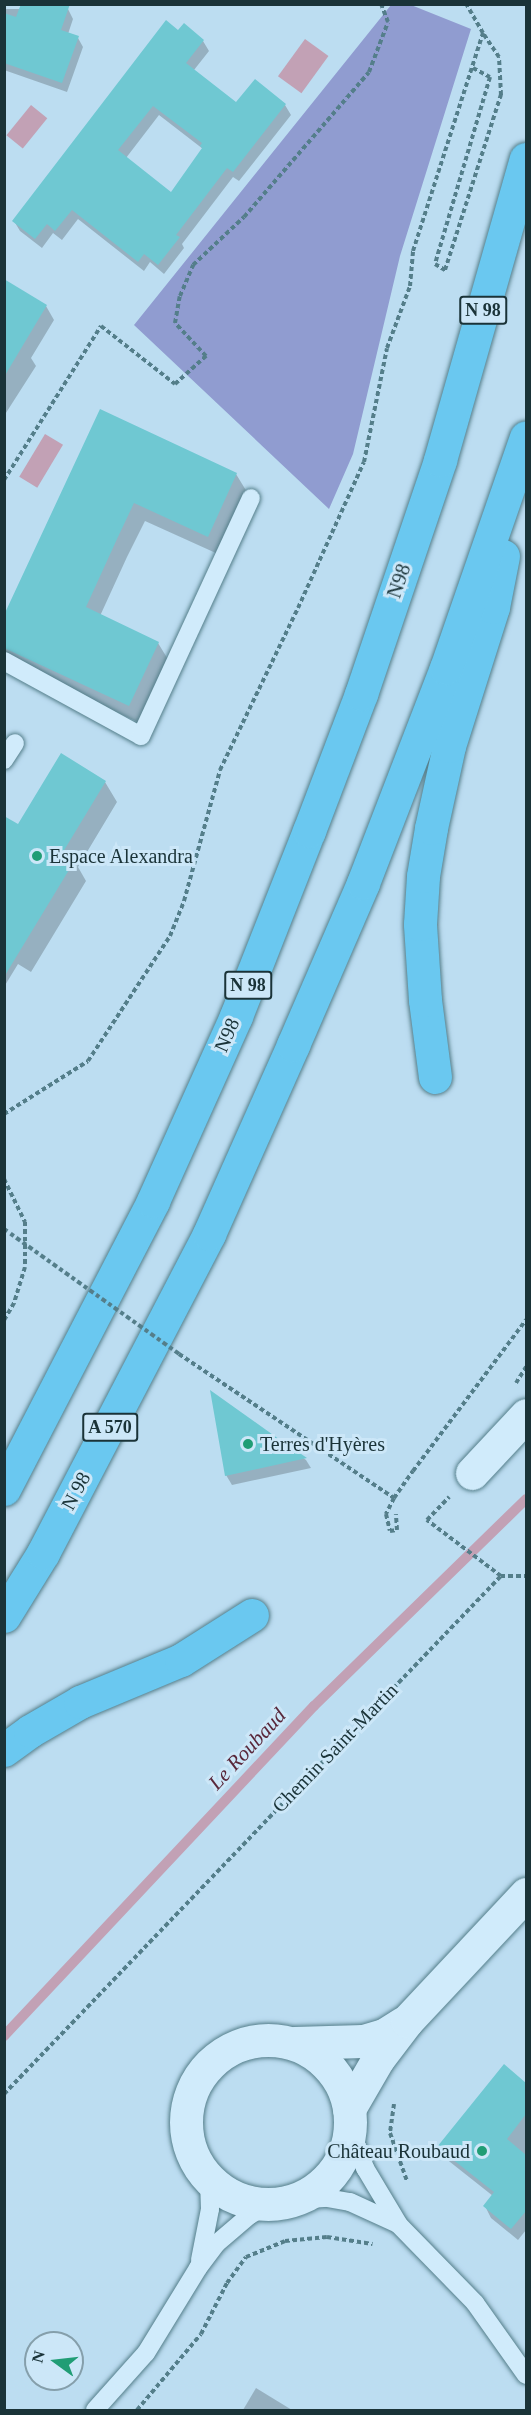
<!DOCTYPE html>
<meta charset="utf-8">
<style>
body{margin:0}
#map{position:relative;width:531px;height:2415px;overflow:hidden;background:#bcddf1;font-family:Georgia,serif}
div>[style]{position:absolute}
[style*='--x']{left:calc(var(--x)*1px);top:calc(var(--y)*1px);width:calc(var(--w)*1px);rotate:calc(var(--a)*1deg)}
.green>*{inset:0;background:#909cd0}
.water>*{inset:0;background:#c2a1b5;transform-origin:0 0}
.shadow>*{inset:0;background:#0003}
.stream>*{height:10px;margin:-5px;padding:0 5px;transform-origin:5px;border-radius:5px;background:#c2a1b5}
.building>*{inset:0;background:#6fc8d2}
.path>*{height:4px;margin-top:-2px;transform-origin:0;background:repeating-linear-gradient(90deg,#547e8a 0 4.5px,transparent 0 7.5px)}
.roads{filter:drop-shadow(0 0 2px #547e8a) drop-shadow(0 0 2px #547e8a)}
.service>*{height:18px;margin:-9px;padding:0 9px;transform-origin:9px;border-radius:9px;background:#d0ebfb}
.minor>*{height:33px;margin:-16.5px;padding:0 16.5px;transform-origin:16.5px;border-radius:16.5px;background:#d0ebfb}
.minor>.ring{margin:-16.5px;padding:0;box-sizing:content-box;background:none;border:33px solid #d0ebfb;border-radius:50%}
.trunk>*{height:33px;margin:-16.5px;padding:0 16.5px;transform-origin:16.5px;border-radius:16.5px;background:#6ac8f0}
.path-bridge>*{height:4px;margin-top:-2px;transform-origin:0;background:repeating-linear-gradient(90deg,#547e8a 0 4.5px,transparent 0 7.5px)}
.dots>*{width:16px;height:16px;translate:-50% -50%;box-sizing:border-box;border:3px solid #cce7f8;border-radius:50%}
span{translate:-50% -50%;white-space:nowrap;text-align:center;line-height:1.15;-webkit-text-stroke:6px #cce7f8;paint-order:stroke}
.shield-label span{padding:2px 4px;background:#cce7f8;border:2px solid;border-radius:4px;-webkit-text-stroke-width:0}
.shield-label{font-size:18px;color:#1a3338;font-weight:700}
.street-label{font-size:20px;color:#1a3338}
.poi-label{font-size:20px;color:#1a3338}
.left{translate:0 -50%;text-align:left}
.right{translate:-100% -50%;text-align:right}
.water-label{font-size:21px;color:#59283b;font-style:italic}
.frame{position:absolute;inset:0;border:6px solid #1a3338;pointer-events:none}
.north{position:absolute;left:24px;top:2331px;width:60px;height:60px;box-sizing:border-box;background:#cce7f8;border:2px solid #859fab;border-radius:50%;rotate:285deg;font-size:16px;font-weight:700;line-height:24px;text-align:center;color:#1a3338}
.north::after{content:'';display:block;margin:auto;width:21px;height:27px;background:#209d75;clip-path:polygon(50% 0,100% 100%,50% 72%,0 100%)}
</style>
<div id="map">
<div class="green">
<i style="clip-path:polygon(391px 5px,411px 5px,471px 29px,400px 256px,353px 454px,329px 509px,134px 325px)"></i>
</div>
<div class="water">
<i style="left:305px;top:39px;width:29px;height:46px;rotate:36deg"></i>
<i style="left:31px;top:105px;width:21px;height:39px;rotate:39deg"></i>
<i style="left:45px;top:434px;width:21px;height:50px;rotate:31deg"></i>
</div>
<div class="shadow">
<i style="clip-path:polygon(4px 9px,68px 9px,73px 19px,68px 34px,78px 38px,83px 47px,67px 92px,4px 70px)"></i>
<i style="clip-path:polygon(evenodd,179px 32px,203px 41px,209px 51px,194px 70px,237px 105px,285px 105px,291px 115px,239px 181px,233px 177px,182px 244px,184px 248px,164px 274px,150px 262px,144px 271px,78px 219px,62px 240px,53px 233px,42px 248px,20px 231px,14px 221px,179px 32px,159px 115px,203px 149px,171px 194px,126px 158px,159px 115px)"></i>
<i style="clip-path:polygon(4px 281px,46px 306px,54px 320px,31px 358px,36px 366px,4px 416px)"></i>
<i style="clip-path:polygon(101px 411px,236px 474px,247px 492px,218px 554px,145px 521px,127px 557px,100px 616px,158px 643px,169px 661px,140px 723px,4px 661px,4px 619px)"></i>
<i style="clip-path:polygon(105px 782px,117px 802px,78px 867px,86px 881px,31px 972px,18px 964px,4px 987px,4px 818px,18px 826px)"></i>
<i style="clip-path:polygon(212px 1393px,306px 1460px,311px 1468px,232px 1485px,226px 1475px)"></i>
<i style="clip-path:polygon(504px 2067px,526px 2085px,526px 2230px,518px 2240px,491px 2218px,485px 2206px,493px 2196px,445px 2158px,439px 2147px)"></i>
<i style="clip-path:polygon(256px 2388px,292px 2410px,243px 2410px)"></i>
</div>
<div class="stream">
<i style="--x:4;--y:2036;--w:453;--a:-46.8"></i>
<i style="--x:314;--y:1706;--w:296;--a:-44.3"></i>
</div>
<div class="building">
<i style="clip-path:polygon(21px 4px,70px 4px,61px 30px,79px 36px,62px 83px,4px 63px,4px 13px,16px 17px)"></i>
<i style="clip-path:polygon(evenodd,166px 20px,178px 30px,184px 23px,204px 40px,186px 63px,236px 102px,255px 79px,286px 104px,233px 172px,227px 168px,176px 235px,180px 237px,158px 265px,144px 254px,138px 262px,72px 210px,55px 231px,47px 224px,35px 239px,12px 221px,166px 20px,153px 106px,202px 143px,200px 146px,202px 148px,171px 192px,118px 150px,153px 106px)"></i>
<i style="clip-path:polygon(4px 279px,47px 305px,4px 377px)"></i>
<i style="clip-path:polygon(100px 409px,237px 473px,208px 537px,134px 503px,117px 539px,86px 607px,159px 642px,129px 706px,4px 648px,4px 615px)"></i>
<i style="clip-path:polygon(61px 753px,106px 781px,63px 852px,75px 860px,4px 977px,4px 816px,18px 824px)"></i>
<i style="clip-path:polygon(210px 1390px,276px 1437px,307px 1458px,225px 1476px)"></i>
<i style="clip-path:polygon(504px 2064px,526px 2083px,526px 2114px,507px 2139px,526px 2155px,526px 2211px,511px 2229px,483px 2206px,494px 2192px,437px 2147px)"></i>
</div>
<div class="path">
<i style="--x:473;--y:68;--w:19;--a:28"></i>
<i style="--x:490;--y:77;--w:195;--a:106.4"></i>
<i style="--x:435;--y:264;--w:12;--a:31"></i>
<i style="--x:445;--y:270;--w:184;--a:-72.3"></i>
<i style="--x:501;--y:95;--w:38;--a:-93"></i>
<i style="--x:499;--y:57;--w:29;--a:-124"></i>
<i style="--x:4;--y:480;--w:182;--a:-57.8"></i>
<i style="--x:101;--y:326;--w:94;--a:38.1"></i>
<i style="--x:175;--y:384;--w:42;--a:-42.1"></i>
<i style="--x:206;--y:356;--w:45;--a:-133.2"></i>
<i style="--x:175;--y:323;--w:27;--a:-80"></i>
<i style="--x:180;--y:296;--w:34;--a:-67"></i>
<i style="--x:193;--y:265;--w:70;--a:-43.3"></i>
<i style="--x:244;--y:217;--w:191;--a:-49.2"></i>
<i style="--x:369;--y:72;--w:53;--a:-69.2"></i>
<i style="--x:388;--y:22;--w:19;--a:-111"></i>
<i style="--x:4;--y:1114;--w:99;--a:-32.2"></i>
<i style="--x:88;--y:1061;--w:149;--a:-56.7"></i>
<i style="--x:170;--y:936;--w:38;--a:-68"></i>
<i style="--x:184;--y:901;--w:136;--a:-74.6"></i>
<i style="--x:220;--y:770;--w:180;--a:-64.3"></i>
<i style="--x:298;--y:608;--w:160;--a:-65.7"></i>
<i style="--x:364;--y:462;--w:116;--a:-78.6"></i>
<i style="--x:387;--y:348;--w:66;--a:-69.6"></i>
<i style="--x:410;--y:286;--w:35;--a:-85"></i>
<i style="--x:413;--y:251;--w:229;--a:-72.2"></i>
<i style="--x:483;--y:33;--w:34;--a:-120"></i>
<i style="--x:4;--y:1179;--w:48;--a:64"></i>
<i style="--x:25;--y:1222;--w:45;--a:90"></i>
<i style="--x:25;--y:1267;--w:38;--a:107"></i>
<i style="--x:14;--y:1303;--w:20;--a:120"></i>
<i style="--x:516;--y:1383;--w:19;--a:-58"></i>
<i style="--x:413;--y:1471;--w:189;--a:-53.2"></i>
<i style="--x:394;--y:1498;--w:18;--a:117"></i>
<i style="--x:386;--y:1514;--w:17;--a:77"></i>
<i style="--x:390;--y:1531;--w:7;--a:-8"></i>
<i style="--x:397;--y:1530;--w:16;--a:-94"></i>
<i style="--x:501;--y:1576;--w:25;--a:0"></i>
<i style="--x:4;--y:2094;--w:718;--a:-46.19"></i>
<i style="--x:501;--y:1576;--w:93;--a:-142.9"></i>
<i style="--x:427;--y:1520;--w:32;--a:-46"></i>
<i style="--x:394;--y:2104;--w:29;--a:98"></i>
<i style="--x:390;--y:2133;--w:51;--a:70.5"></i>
<i style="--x:137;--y:2410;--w:99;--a:-49.9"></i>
<i style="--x:201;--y:2334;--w:57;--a:-63"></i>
<i style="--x:227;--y:2283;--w:32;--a:-54"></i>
<i style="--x:246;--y:2257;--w:42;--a:-22.3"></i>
<i style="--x:285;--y:2241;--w:42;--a:-5.4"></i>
<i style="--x:327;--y:2237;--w:46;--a:8.8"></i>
</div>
<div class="roads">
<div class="service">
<i style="--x:4;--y:661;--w:156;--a:28.7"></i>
<i style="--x:141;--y:736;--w:262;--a:-65.2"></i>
<i style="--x:4;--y:760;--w:20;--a:-57"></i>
<i style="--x:350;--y:2128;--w:43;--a:69.4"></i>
<i style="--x:365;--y:2168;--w:66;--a:59.2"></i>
<i style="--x:399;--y:2225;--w:109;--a:45.7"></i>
<i style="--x:475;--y:2303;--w:88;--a:54.7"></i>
<i style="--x:296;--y:2200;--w:31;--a:-4"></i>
<i style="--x:327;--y:2198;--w:23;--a:10"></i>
<i style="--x:350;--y:2202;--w:53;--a:24.6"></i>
<i style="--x:200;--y:2260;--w:52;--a:-78.9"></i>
<i style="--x:210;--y:2209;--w:29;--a:-92"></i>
<i style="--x:95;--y:2410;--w:76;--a:-48.2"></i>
<i style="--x:146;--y:2353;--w:100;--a:-58.5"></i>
<i style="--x:198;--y:2268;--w:30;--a:-53"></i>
<i style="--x:216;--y:2244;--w:45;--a:-40.5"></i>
<i style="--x:250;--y:2215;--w:21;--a:-31"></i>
</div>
<div class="minor">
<i style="--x:472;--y:1473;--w:79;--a:-47"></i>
<i class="ring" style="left:186px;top:2040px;width:131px;height:131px"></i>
<i style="--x:294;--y:2043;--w:69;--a:-1.7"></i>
<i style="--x:363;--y:2041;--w:22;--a:-16"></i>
<i style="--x:384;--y:2035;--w:22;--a:-32"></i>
<i style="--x:349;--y:2109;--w:58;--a:-59.9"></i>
<i style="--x:378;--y:2059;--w:48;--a:-52.7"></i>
<i style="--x:407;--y:2021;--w:174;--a:-46.9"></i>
</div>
<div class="trunk">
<i style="--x:435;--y:1077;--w:78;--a:-97.4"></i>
<i style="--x:425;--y:1000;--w:76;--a:-93.8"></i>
<i style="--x:420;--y:924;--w:48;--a:-86.4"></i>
<i style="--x:423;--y:876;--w:49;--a:-80.5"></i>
<i style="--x:431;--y:828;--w:84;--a:-77.6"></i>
<i style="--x:449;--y:746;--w:146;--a:-72.4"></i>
<i style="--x:493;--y:607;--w:52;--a:-78.9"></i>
<i style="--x:4;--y:1489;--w:324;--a:-62.6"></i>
<i style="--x:153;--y:1201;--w:203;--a:-65.8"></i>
<i style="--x:236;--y:1016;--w:199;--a:-68.5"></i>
<i style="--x:309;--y:831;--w:147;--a:-69.2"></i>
<i style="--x:361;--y:694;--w:247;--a:-71.3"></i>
<i style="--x:440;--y:460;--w:313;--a:-74.1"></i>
<i style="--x:4;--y:1616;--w:74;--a:-58.2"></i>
<i style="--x:43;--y:1553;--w:360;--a:-62.5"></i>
<i style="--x:209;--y:1234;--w:207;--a:-66"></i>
<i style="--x:293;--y:1045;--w:176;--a:-66.6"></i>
<i style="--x:363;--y:883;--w:230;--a:-68.9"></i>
<i style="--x:446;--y:668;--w:244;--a:-70.9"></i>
<i style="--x:4;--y:1750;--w:32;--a:-36"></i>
<i style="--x:30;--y:1731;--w:58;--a:-30.1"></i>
<i style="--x:80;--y:1702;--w:109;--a:-22.6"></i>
<i style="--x:181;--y:1660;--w:84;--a:-32.4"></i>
</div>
</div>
<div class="path-bridge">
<i style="--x:4;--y:1229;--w:215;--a:35.5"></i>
<i style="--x:179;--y:1354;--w:259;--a:33.8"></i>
<i style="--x:394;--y:1498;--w:33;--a:-55"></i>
</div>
<div class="dots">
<i style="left:37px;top:856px;background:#209d75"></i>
<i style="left:248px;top:1444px;background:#209d75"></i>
<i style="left:482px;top:2151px;background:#209d75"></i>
</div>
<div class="shield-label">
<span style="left:483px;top:310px">N 98</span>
<span style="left:248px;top:985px">N 98</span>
<span style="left:110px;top:1427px">A 570</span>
</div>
<div class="street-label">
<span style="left:399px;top:581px;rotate:-71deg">N98</span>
<span style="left:227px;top:1035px;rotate:-66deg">N98</span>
<span style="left:76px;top:1491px;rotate:-62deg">N 98</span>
<span style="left:335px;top:1748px;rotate:-46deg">Chemin Saint-Martin</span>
</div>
<div class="poi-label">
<span class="left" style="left:49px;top:856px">Espace Alexandra</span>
<span class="left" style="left:260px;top:1444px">Terres d'Hyères</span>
<span class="right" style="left:470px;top:2151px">Château Roubaud</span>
</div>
<div class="water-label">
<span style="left:247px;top:1749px;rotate:-47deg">Le Roubaud</span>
</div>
<div class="frame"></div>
<div class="north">N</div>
</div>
